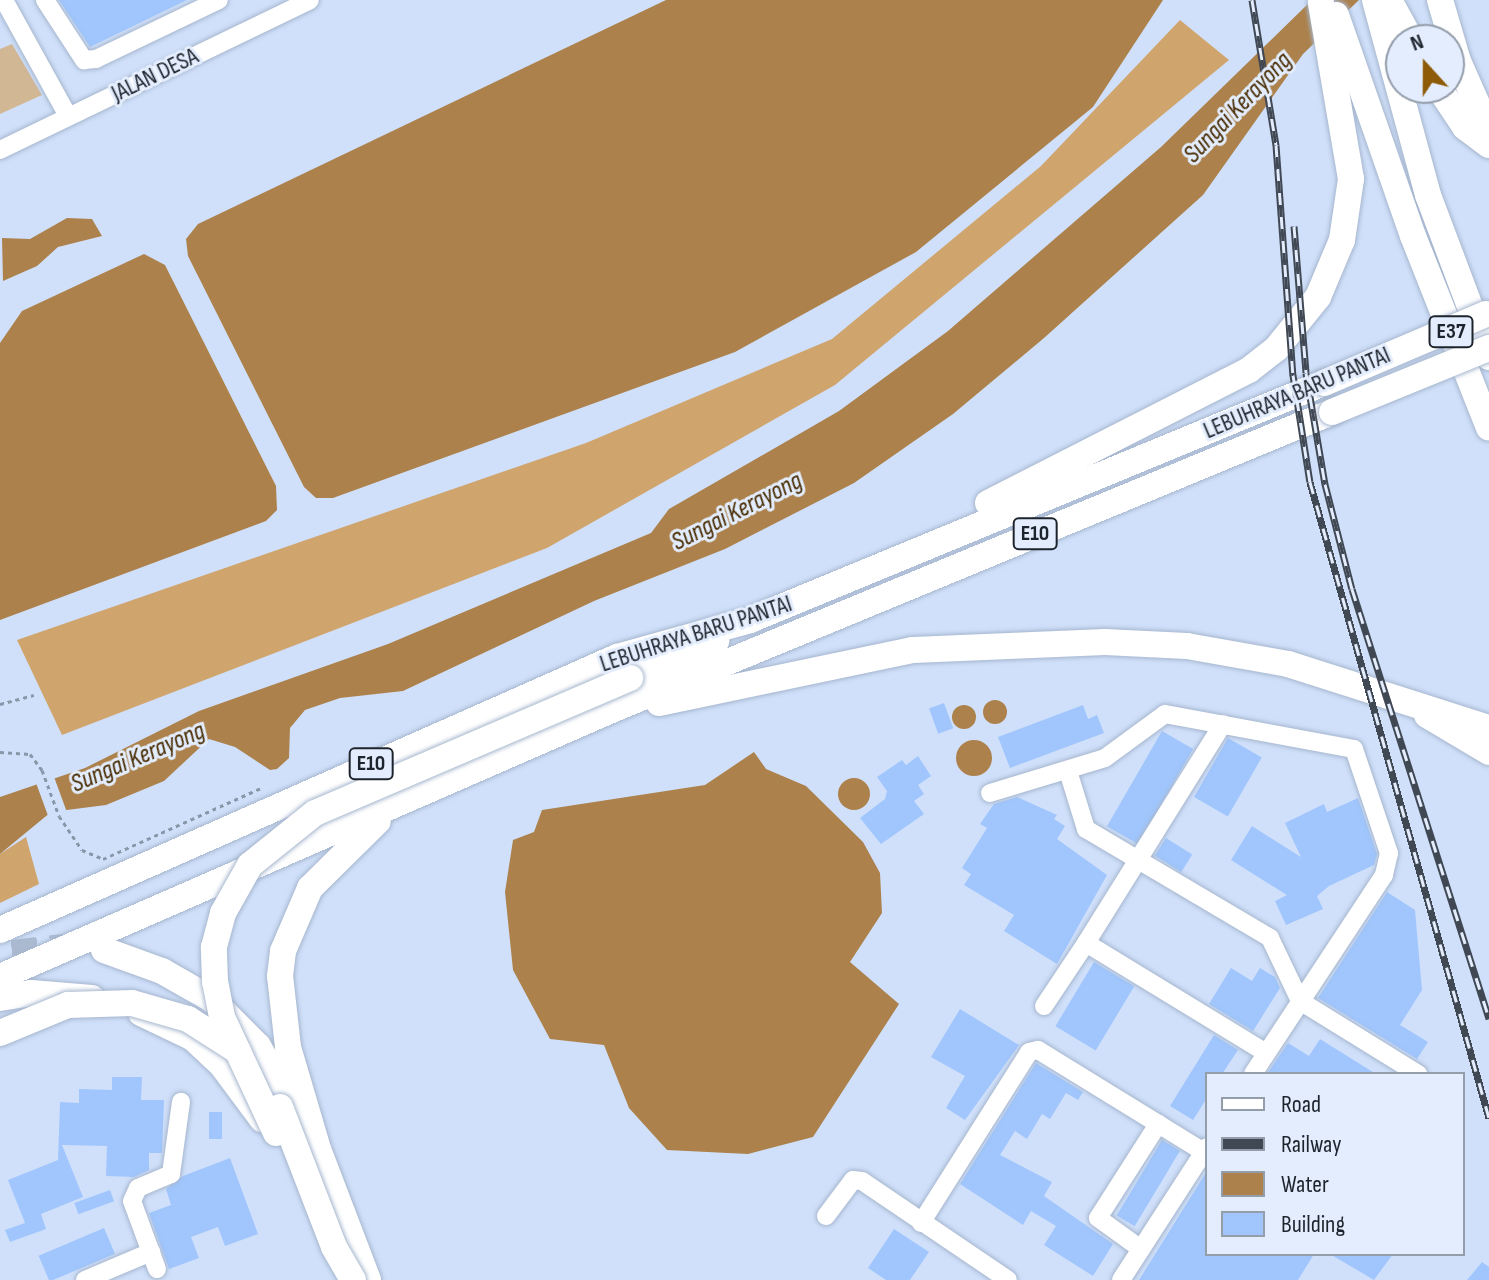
<!DOCTYPE html>
<style>
body{margin:0}
#map{position:relative;width:1489px;height:1280px;overflow:hidden;background:#d0e0fa;font-family:"Sofia Sans Condensed",sans-serif}
div>[style]{position:absolute}
[style*='--x']{left:calc(var(--x)*1px);top:calc(var(--y)*1px);width:calc(var(--w)*1px);rotate:calc(var(--a)*1deg)}
.green>*{inset:0;background:#d2b795}
.forest>*{inset:0;background:#d0a46d}
.water>*{inset:0;background:#ac814b}
.round{border-radius:50%}
.pier>*{inset:0;background:#d0e0fa;transform-origin:0 0}
.building>*{inset:0;background:#a0c6fd;transform-origin:0 0}
.highway-tunnel>*{height:26px;margin-top:-13px;transform-origin:0;background:repeating-linear-gradient(90deg,#acbad1 0 26px,transparent 0 39px)}
.path>*{height:3px;margin-top:-1.5px;transform-origin:0;background:repeating-linear-gradient(90deg,#8a97aa 0 4px,transparent 0 8px)}
.roads{filter:drop-shadow(0 0 2px #a6b6ce) drop-shadow(0 0 2px #a6b6ce)}
.minor>*{height:18px;margin:-9px;padding:0 9px;transform-origin:9px;border-radius:9px;background:#fff}
.highway>*{height:26px;margin:-13px;padding:0 13px;transform-origin:13px;border-radius:13px;background:#fff}
.rail>*{height:7px;margin-top:-3.5px;transform-origin:0;background:repeating-linear-gradient(90deg,#e3edfd 0 12px,#404854 0 24px);box-sizing:border-box;border-block:2px solid #404854}
.bridges{filter:drop-shadow(0 0 2px #a6b6ce) drop-shadow(0 0 2px #a6b6ce)}
.highway-bridge>*{height:26px;margin:-13px;padding:0 13px;transform-origin:13px;border-radius:13px;background:#fff}
span{translate:-50% -50%;white-space:nowrap;text-align:center;line-height:1.15;-webkit-text-stroke:6px #e3edfd;paint-order:stroke}
.shield-label span{padding:2px 6px;background:#e3edfd;border:2px solid;border-radius:6px;-webkit-text-stroke-width:0}
.shield-label{font-size:22px;color:#1e242d;font-weight:700}
.street-label{font-size:24px;color:#1e242d}
.water-label{font-size:26px;color:#482b00;font-style:italic}
.legend{position:absolute;left:1205px;top:1072px;width:260px;height:184px;box-sizing:border-box;background:#e3edfd;border:2px solid #949daa;margin:0;padding:10px 14px;list-style:none;font-size:24px;color:#1e242d}
.legend li{display:flex;align-items:center;gap:16px;height:40px}
.legend b{width:40px;border:2px solid #949daa}
.north{position:absolute;left:1385px;top:24px;width:80px;height:80px;box-sizing:border-box;background:#e3edfd;border:2px solid #949daa;border-radius:50%;rotate:339deg;font-size:22px;font-weight:700;line-height:32px;text-align:center;color:#1e242d}
.north::after{content:'';display:block;margin:auto;width:28px;height:36px;background:#8e5c09;clip-path:polygon(50% 0,100% 100%,50% 72%,0 100%)}
</style>
<div id="map">
<div class="green">
<i style="clip-path:polygon(12px 44px,42px 95px,0 114px,0 49px)"></i>
</div>
<div class="forest">
<i style="clip-path:polygon(1180px 20px,1229px 60px,835px 385px,547px 548px,62px 735px,17px 640px,586px 443px,832px 339px,1041px 166px)"></i>
<i style="clip-path:polygon(26px 837px,39px 884px,0 903px,0 854px)"></i>
</div>
<div class="water">
<i style="clip-path:polygon(666px 0,1163px 0,1093px 107px,916px 252px,735px 352px,333px 498px,316px 498px,304px 487px,188px 256px,186px 239px,198px 224px)"></i>
<i style="clip-path:polygon(1312px 0,1359px 0,1303px 54px,1203px 195px,1044px 338px,953px 414px,854px 483px,725px 549px,594px 601px,403px 691px,340px 698px,305px 710px,290px 728px,289px 758px,277px 769px,270px 770px,235px 747px,209px 739px,164px 781px,106px 805px,51px 812px,0 854px,0 797px,85px 768px,199px 711px,388px 644px,651px 533px,669px 509px,839px 411px,948px 331px,1161px 147px)"></i>
<i style="clip-path:polygon(67px 218px,92px 219px,102px 236px,58px 247px,37px 266px,3px 281px,2px 238px,30px 239px)"></i>
<i style="clip-path:polygon(144px 254px,165px 265px,276px 486px,277px 510px,266px 521px,0 620px,0 343px,22px 311px)"></i>
<i class="round" style="left:983px;top:700px;width:24px;height:24px"></i>
<i class="round" style="left:952px;top:705px;width:24px;height:24px"></i>
<i class="round" style="left:956px;top:740px;width:36px;height:36px"></i>
<i style="clip-path:polygon(754px 752px,766px 769px,806px 786px,863px 842px,880px 873px,882px 913px,850px 962px,899px 1004px,813px 1137px,748px 1154px,667px 1150px,629px 1108px,604px 1045px,550px 1039px,513px 970px,505px 892px,513px 840px,534px 832px,542px 810px,705px 785px)"></i>
<i class="round" style="left:838px;top:778px;width:32px;height:32px"></i>
</div>
<div class="pier">
<i style="left:53px;top:774px;width:40px;height:19px;rotate:70deg"></i>
</div>
<div class="building">
<i style="clip-path:polygon(59px 0,187px 0,90px 47px)"></i>
<i style="left:944px;top:703px;width:27px;height:16px;rotate:70deg"></i>
<i style="clip-path:polygon(1083px 705px,1088px 719px,1097px 715px,1104px 733px,1010px 768px,998px 737px)"></i>
<i style="left:1162px;top:731px;width:36px;height:110px;rotate:30deg"></i>
<i style="left:1228px;top:738px;width:39px;height:68px;rotate:30deg"></i>
<i style="clip-path:polygon(918px 756px,931px 776px,918px 785px,924px 794px,914px 801px,924px 814px,881px 844px,860px 818px,885px 799px,887px 791px,877px 777px,902px 760px,906px 765px)"></i>
<i style="clip-path:polygon(1017px 797px,1057px 815px,1054px 819px,1065px 826px,1057px 839px,1107px 875px,1057px 964px,1004px 931px,1014px 915px,964px 885px,971px 874px,962px 868px,987px 828px,980px 824px,994px 804px)"></i>
<i style="clip-path:polygon(1358px 798px,1377px 854px,1374px 865px,1329px 886px,1317px 896px,1323px 909px,1286px 925px,1275px 901px,1287px 895px,1231px 860px,1252px 826px,1301px 857px,1285px 823px,1324px 804px,1327px 812px)"></i>
<i style="left:1166px;top:838px;width:31px;height:21px;rotate:32deg"></i>
<i style="clip-path:polygon(1387px 892px,1415px 910px,1422px 990px,1400px 1025px,1428px 1042px,1417px 1059px,1318px 998px)"></i>
<i style="left:1094px;top:962px;width:47px;height:75px;rotate:31deg"></i>
<i style="clip-path:polygon(1231px 968px,1252px 981px,1260px 968px,1275px 977px,1280px 988px,1253px 1031px,1209px 1004px)"></i>
<i style="clip-path:polygon(960px 1009px,1019px 1045px,965px 1120px,946px 1108px,965px 1076px,931px 1057px)"></i>
<i style="clip-path:polygon(1214px 1035px,1238px 1050px,1222px 1074px,1207px 1074px,1207px 1098px,1193px 1120px,1170px 1106px)"></i>
<i style="clip-path:polygon(1320px 1039px,1376px 1074px,1267px 1074px,1288px 1043px,1309px 1056px)"></i>
<i style="clip-path:polygon(1036px 1063px,1083px 1092px,1078px 1100px,1066px 1093px,1050px 1119px,1042px 1114px,1027px 1139px,1015px 1131px,1000px 1155px,1052px 1182px,1044px 1196px,1113px 1244px,1093px 1276px,1044px 1245px,1056px 1226px,1031px 1211px,1023px 1225px,960px 1184px)"></i>
<i style="clip-path:polygon(112px 1077px,142px 1077px,141px 1100px,164px 1100px,162px 1153px,149px 1153px,149px 1170px,134px 1177px,106px 1176px,107px 1146px,62px 1145px,83px 1197px,41px 1214px,46px 1229px,10px 1242px,5px 1230px,25px 1223px,8px 1180px,58px 1160px,60px 1102px,79px 1103px,79px 1089px,112px 1090px)"></i>
<i style="left:209px;top:1112px;width:13px;height:27px"></i>
<i style="left:1162px;top:1140px;width:21px;height:88px;rotate:31deg"></i>
<i style="clip-path:polygon(230px 1158px,258px 1234px,225px 1246px,218px 1227px,191px 1237px,199px 1258px,169px 1269px,149px 1213px,171px 1205px,166px 1189px,183px 1176px)"></i>
<i style="clip-path:polygon(1207px 1171px,1207px 1254px,1314px 1254px,1298px 1280px,1139px 1280px)"></i>
<i style="left:110px;top:1190px;width:12px;height:38px;rotate:70deg"></i>
<i style="left:104px;top:1228px;width:28px;height:71px;rotate:67deg"></i>
<i style="clip-path:polygon(894px 1229px,929px 1252px,910px 1280px,886px 1280px,868px 1268px)"></i>
<i style="clip-path:polygon(1330px 1254px,1393px 1254px,1374px 1280px)"></i>
<i style="clip-path:polygon(1482px 1262px,1489px 1267px,1489px 1280px,1467px 1280px)"></i>
</div>
<div class="highway-tunnel">
<i style="--x:12;--y:953;--w:52;--a:-6.6"></i>
</div>
<div class="path">
<i style="--x:0;--y:704;--w:35;--a:-15"></i>
<i style="--x:0;--y:752;--w:30;--a:4"></i>
<i style="--x:30;--y:754;--w:20;--a:53"></i>
<i style="--x:42;--y:770;--w:49;--a:69.7"></i>
<i style="--x:59;--y:816;--w:41;--a:55.9"></i>
<i style="--x:82;--y:850;--w:23;--a:23"></i>
<i style="--x:103;--y:859;--w:173;--a:-24.2"></i>
</div>
<div class="roads">
<div class="minor">
<i style="--x:4;--y:0;--w:132;--a:61.1"></i>
<i style="--x:45;--y:0;--w:72;--a:57"></i>
<i style="--x:84;--y:60;--w:12;--a:-5"></i>
<i style="--x:96;--y:59;--w:136;--a:-25.6"></i>
<i style="--x:0;--y:150;--w:344;--a:-25.8"></i>
<i style="--x:1068;--y:771;--w:61;--a:72.8"></i>
<i style="--x:1086;--y:829;--w:214;--a:30.6"></i>
<i style="--x:1270;--y:938;--w:70;--a:64.5"></i>
<i style="--x:1300;--y:1001;--w:139;--a:31.7"></i>
<i style="--x:990;--y:793;--w:120;--a:-16.9"></i>
<i style="--x:1105;--y:758;--w:74;--a:-36.3"></i>
<i style="--x:1165;--y:714;--w:192;--a:10.5"></i>
<i style="--x:1354;--y:749;--w:110;--a:71.4"></i>
<i style="--x:1389;--y:853;--w:23;--a:103"></i>
<i style="--x:1384;--y:875;--w:238;--a:123.4"></i>
<i style="--x:1086;--y:943;--w:258;--a:-58"></i>
<i style="--x:1044;--y:1006;--w:76;--a:-56.3"></i>
<i style="--x:1086;--y:943;--w:211;--a:31.4"></i>
<i style="--x:826;--y:1216;--w:45;--a:-53.1"></i>
<i style="--x:853;--y:1180;--w:9;--a:6"></i>
<i style="--x:862;--y:1181;--w:176;--a:34.1"></i>
<i style="--x:921;--y:1223;--w:202;--a:-57.7"></i>
<i style="--x:1029;--y:1052;--w:9;--a:-13"></i>
<i style="--x:1038;--y:1050;--w:195;--a:31.6"></i>
<i style="--x:1141;--y:1249;--w:53;--a:-144.2"></i>
<i style="--x:1098;--y:1218;--w:112;--a:-57.4"></i>
<i style="--x:157;--y:1269;--w:72;--a:-110.2"></i>
<i style="--x:132;--y:1201;--w:14;--a:-65"></i>
<i style="--x:138;--y:1188;--w:36;--a:-23"></i>
<i style="--x:171;--y:1174;--w:73;--a:-82.1"></i>
<i style="--x:85;--y:1280;--w:72;--a:-23"></i>
<i style="--x:1121;--y:1280;--w:158;--a:-57.1"></i>
</div>
<div class="highway">
<i style="--x:1375;--y:0;--w:202;--a:74.8"></i>
<i style="--x:1428;--y:195;--w:173;--a:69.4"></i>
<i style="--x:1389;--y:0;--w:46;--a:61.2"></i>
<i style="--x:1440;--y:0;--w:64;--a:73.6"></i>
<i style="--x:1458;--y:61;--w:77;--a:66.1"></i>
<i style="--x:1336;--y:15;--w:234;--a:70.8"></i>
<i style="--x:1413;--y:236;--w:206;--a:68.4"></i>
<i style="--x:1439;--y:88;--w:47;--a:56.3"></i>
<i style="--x:1465;--y:127;--w:30;--a:37"></i>
<i style="--x:988;--y:503;--w:293;--a:-27"></i>
<i style="--x:1249;--y:370;--w:34;--a:-38"></i>
<i style="--x:1276;--y:349;--w:67;--a:-51.1"></i>
<i style="--x:1318;--y:297;--w:62;--a:-67.2"></i>
<i style="--x:1342;--y:240;--w:62;--a:-81.6"></i>
<i style="--x:1351;--y:179;--w:179;--a:-99.7"></i>
<i style="--x:630;--y:678;--w:94;--a:-23.3"></i>
<i style="--x:659;--y:703;--w:259;--a:-11.8"></i>
<i style="--x:913;--y:650;--w:192;--a:-2.4"></i>
<i style="--x:1105;--y:642;--w:82;--a:2.8"></i>
<i style="--x:1187;--y:646;--w:103;--a:10.1"></i>
<i style="--x:1288;--y:664;--w:211;--a:17.7"></i>
<i style="--x:1427;--y:715;--w:72;--a:30.8"></i>
<i style="--x:0;--y:930;--w:675;--a:-23.87"></i>
<i style="--x:617;--y:657;--w:138;--a:-15.5"></i>
<i style="--x:750;--y:620;--w:621;--a:-22.44"></i>
<i style="--x:104;--y:950;--w:62;--a:19.9"></i>
<i style="--x:162;--y:971;--w:56;--a:29.7"></i>
<i style="--x:211;--y:999;--w:66;--a:45"></i>
<i style="--x:258;--y:1046;--w:76;--a:60.7"></i>
<i style="--x:0;--y:977;--w:670;--a:-23.58"></i>
<i style="--x:614;--y:709;--w:777;--a:-22.47"></i>
<i style="--x:0;--y:998;--w:31;--a:-9"></i>
<i style="--x:31;--y:993;--w:61;--a:4.7"></i>
<i style="--x:141;--y:1013;--w:58;--a:25.7"></i>
<i style="--x:193;--y:1038;--w:38;--a:43"></i>
<i style="--x:221;--y:1064;--w:69;--a:53.3"></i>
<i style="--x:368;--y:1280;--w:140;--a:-110.9"></i>
<i style="--x:318;--y:1149;--w:106;--a:-106.4"></i>
<i style="--x:288;--y:1047;--w:71;--a:-96.4"></i>
<i style="--x:280;--y:976;--w:25;--a:-83"></i>
<i style="--x:283;--y:951;--w:69;--a:-66.8"></i>
<i style="--x:310;--y:888;--w:95;--a:-44.6"></i>
</div>
</div>
<div class="rail">
<i style="--x:1252;--y:0;--w:147;--a:80.6"></i>
<i style="--x:1276;--y:145;--w:231;--a:85.8"></i>
<i style="--x:1293;--y:375;--w:108;--a:81"></i>
<i style="--x:1310;--y:482;--w:661;--a:74.28"></i>
<i style="--x:1294;--y:226;--w:147;--a:85.3"></i>
<i style="--x:1306;--y:373;--w:113;--a:80.3"></i>
<i style="--x:1325;--y:484;--w:108;--a:75.6"></i>
<i style="--x:1352;--y:589;--w:451;--a:72.3"></i>
</div>
<div class="bridges">
<div class="highway-bridge">
<i style="--x:1324;--y:383;--w:176;--a:-23.1"></i>
<i style="--x:1332;--y:412;--w:170;--a:-22.2"></i>
<i style="--x:0;--y:1033;--w:74;--a:-22.4"></i>
<i style="--x:68;--y:1005;--w:64;--a:-1.8"></i>
<i style="--x:132;--y:1003;--w:58;--a:15.9"></i>
<i style="--x:188;--y:1019;--w:59;--a:32.6"></i>
<i style="--x:280;--y:1107;--w:150;--a:68.9"></i>
<i style="--x:334;--y:1247;--w:38;--a:60"></i>
<i style="--x:276;--y:1133;--w:128;--a:-115"></i>
<i style="--x:222;--y:1017;--w:36;--a:-101"></i>
<i style="--x:215;--y:982;--w:35;--a:-92"></i>
<i style="--x:214;--y:947;--w:35;--a:-75"></i>
<i style="--x:223;--y:913;--w:55;--a:-60.6"></i>
<i style="--x:250;--y:865;--w:83;--a:-38.7"></i>
<i style="--x:315;--y:813;--w:343;--a:-23.2"></i>
</div>
</div>
<div class="shield-label">
<span style="left:1451px;top:332px">E37</span>
<span style="left:1035px;top:534px">E10</span>
<span style="left:371px;top:764px">E10</span>
</div>
<div class="street-label">
<span style="left:155px;top:75px;rotate:-26deg">JALAN DESA</span>
<span style="left:1297px;top:393px;rotate:-23deg">LEBUHRAYA BARU PANTAI</span>
<span style="left:696px;top:634px;rotate:-18deg">LEBUHRAYA BARU PANTAI</span>
</div>
<div class="water-label">
<span style="left:1238px;top:108px;rotate:-46deg">Sungai Kerayong</span>
<span style="left:737px;top:512px;rotate:-27deg">Sungai Kerayong</span>
<span style="left:138px;top:758px;rotate:-23deg">Sungai Kerayong</span>
</div>
<ul class="legend">
<li><b style="height:10px;background:#fff"></b>Road</li>
<li><b style="height:10px;background:#404854"></b>Railway</li>
<li><b style="height:22px;background:#ac814b"></b>Water</li>
<li><b style="height:22px;background:#a0c6fd"></b>Building</li>
</ul>
<div class="north">N</div>
</div>
